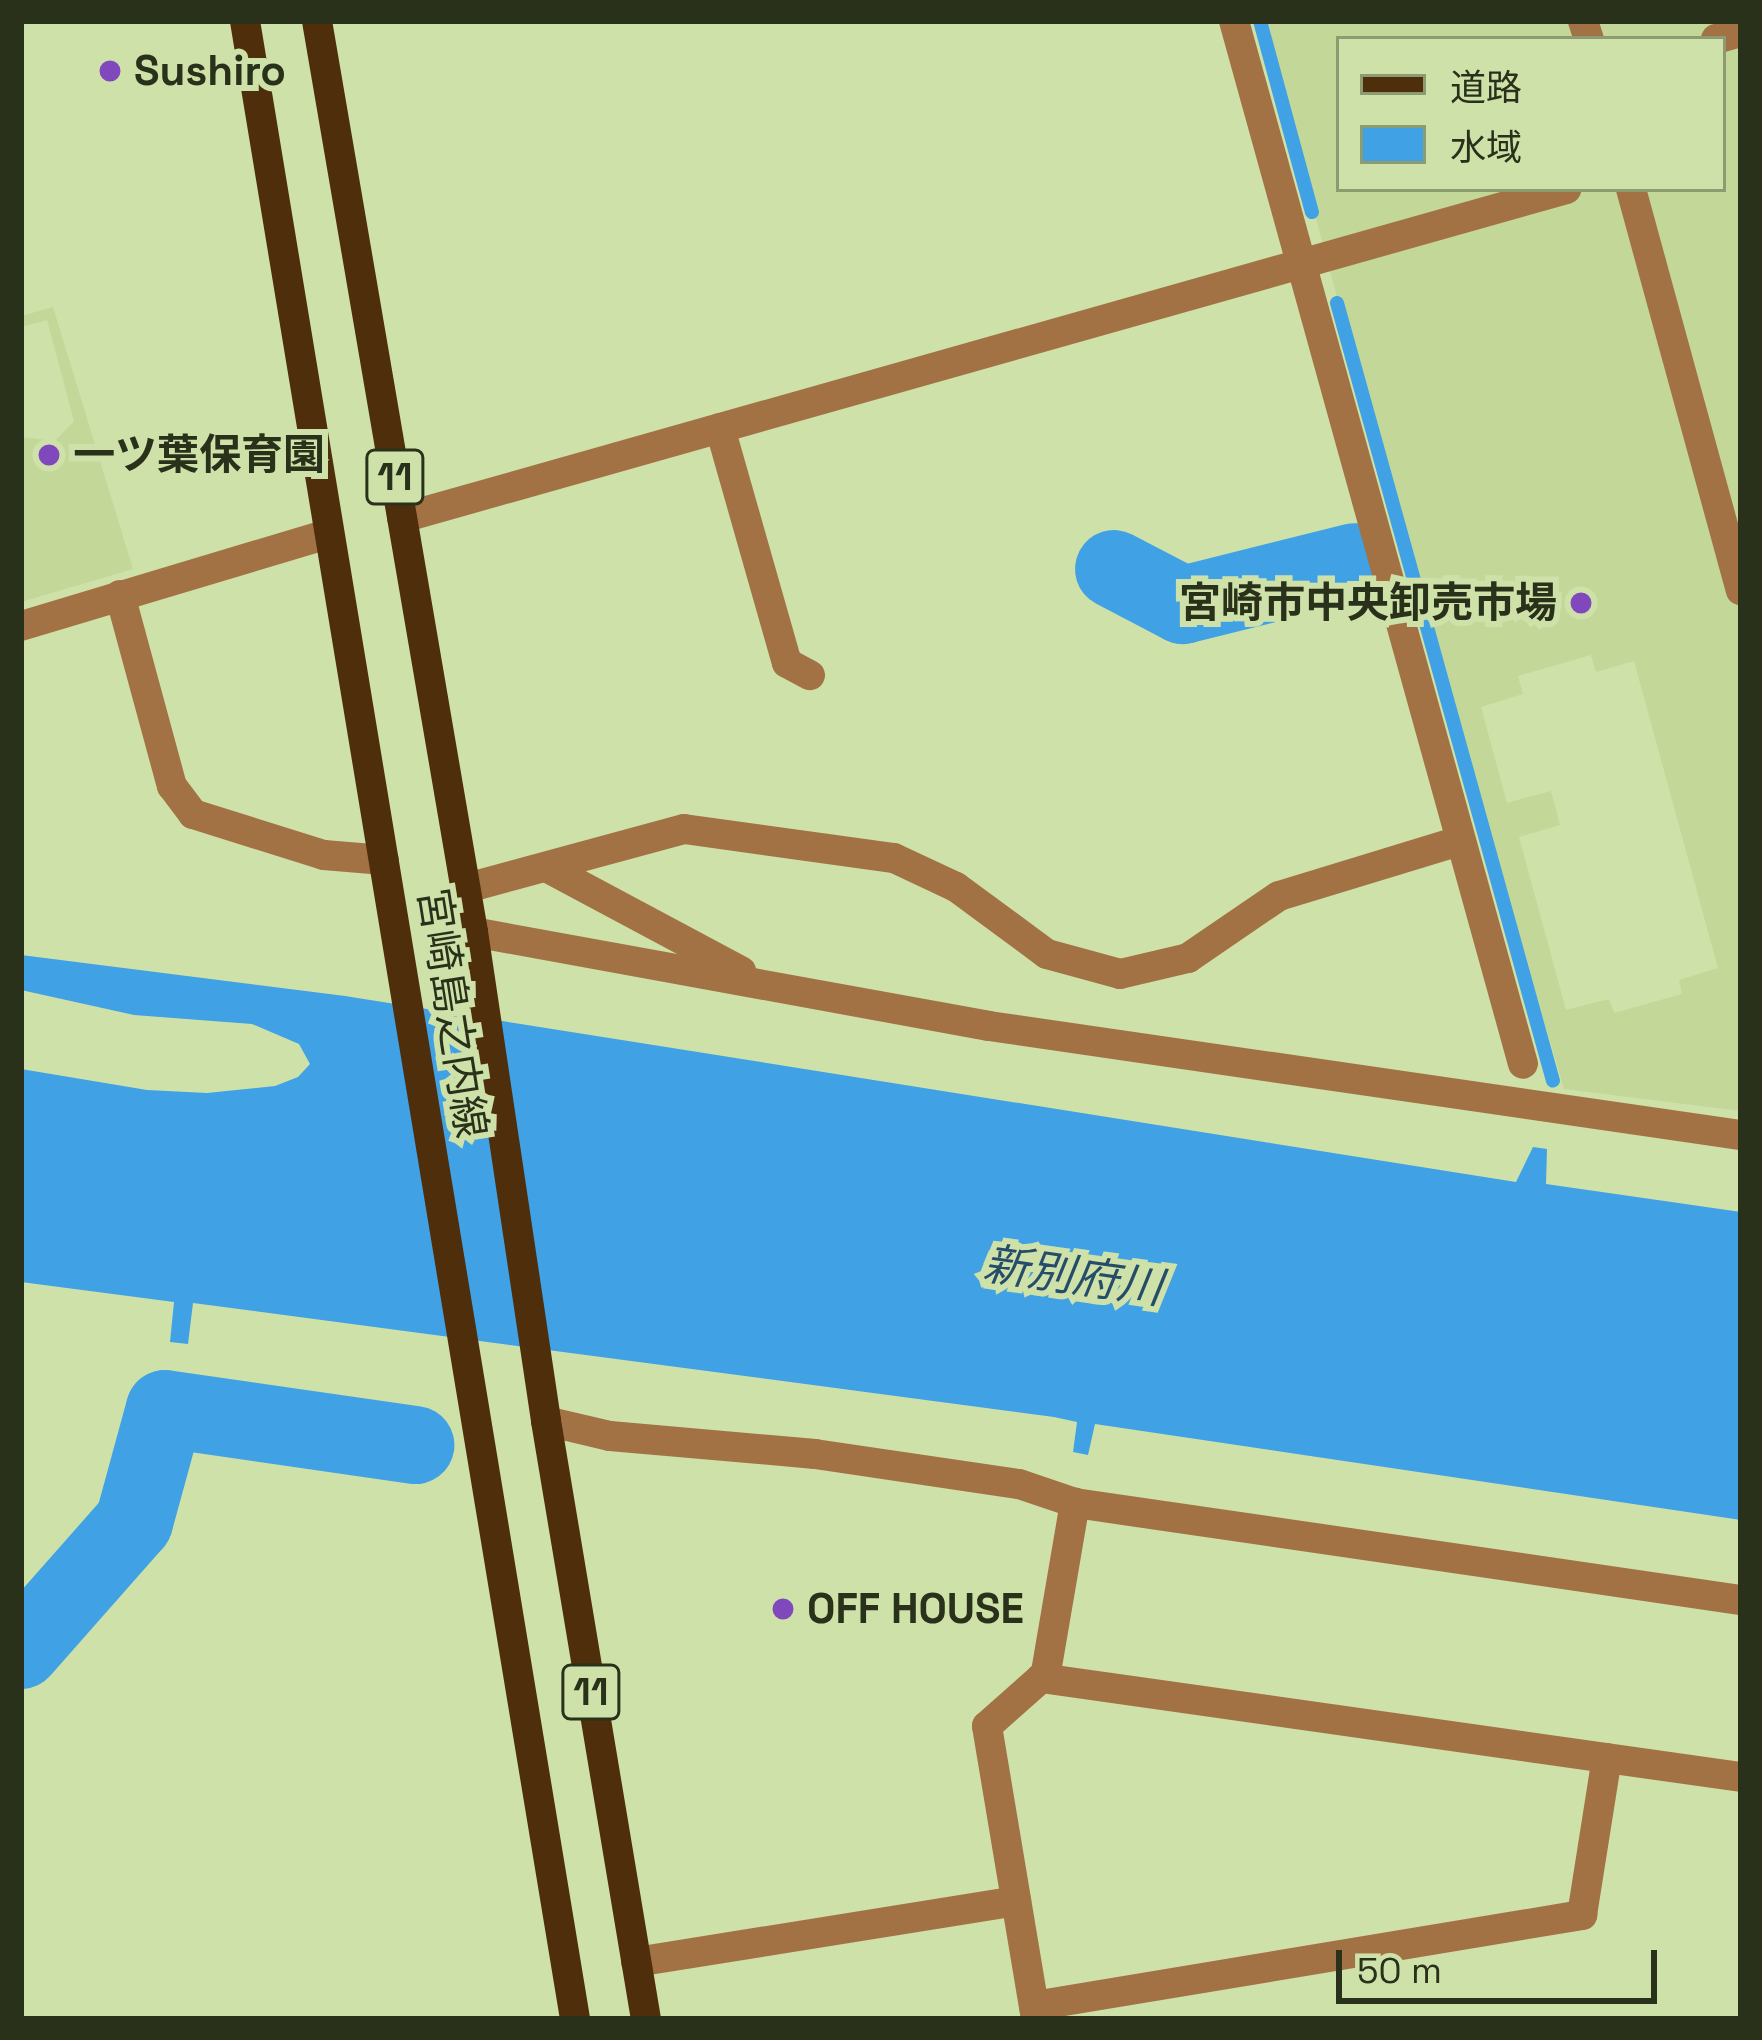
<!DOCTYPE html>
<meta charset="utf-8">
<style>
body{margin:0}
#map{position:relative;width:1762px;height:2040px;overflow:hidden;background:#cee1a9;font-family:"Space Grotesk","Noto Sans JP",sans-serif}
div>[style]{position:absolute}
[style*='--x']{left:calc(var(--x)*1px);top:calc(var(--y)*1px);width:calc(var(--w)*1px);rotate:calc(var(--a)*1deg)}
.built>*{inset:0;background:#c2d798}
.water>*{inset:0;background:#40a1e5}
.stream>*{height:14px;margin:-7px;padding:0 7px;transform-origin:7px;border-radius:7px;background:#40a1e5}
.river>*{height:78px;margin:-39px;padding:0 39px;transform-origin:39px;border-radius:39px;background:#40a1e5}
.minor>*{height:30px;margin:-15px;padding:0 15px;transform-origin:15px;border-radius:15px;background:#a37244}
.major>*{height:30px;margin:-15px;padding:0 15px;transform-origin:15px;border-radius:15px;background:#4e2e0b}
.dots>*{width:33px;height:33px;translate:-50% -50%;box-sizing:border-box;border:6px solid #cee1a9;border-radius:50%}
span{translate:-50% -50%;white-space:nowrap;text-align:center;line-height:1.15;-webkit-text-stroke:12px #cee1a9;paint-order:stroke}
.shield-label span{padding:3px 9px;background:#cee1a9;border:3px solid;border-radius:9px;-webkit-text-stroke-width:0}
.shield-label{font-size:39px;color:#2a311b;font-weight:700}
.poi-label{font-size:42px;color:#2a311b;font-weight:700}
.left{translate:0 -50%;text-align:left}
.right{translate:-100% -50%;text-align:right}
.street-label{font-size:42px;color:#2a311b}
.water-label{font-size:45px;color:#254c69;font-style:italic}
.frame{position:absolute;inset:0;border:24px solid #2a311b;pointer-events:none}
.legend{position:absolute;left:1336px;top:36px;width:390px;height:156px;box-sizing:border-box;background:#cee1a9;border:3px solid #8c9b70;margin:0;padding:15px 21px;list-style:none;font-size:36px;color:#2a311b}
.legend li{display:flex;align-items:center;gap:24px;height:60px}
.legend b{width:60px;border:3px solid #8c9b70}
.scale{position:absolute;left:1336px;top:1950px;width:321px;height:54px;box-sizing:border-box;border:6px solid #2a311b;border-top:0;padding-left:15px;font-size:36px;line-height:42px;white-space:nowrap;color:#2a311b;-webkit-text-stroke:9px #cee1a9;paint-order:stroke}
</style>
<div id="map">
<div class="built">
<i style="clip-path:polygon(evenodd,1263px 21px,1741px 21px,1741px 1111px,1564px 1089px,1405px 550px,1263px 21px,1339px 39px,1723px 39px,1723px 189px,1339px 189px,1339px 39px,1263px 21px,1591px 655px,1596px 672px,1634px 661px,1718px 968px,1679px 980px,1682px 994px,1614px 1013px,1609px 999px,1566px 1010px,1519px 837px,1560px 825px,1551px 791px,1507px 803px,1481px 707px,1523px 694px,1518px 676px,1591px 655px)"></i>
<i style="clip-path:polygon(53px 307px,133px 569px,21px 602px,21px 437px,55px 441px,74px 421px,47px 320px,21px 327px,21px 316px)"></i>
</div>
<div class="water">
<i style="clip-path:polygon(21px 955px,345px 996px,1516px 1182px,1533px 1147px,1547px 1149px,1546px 1184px,1741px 1212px,1741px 1520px,1095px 1424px,1088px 1455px,1073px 1452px,1077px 1422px,1054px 1417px,193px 1303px,188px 1344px,170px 1342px,174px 1302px,21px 1282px,21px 1069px,147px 1090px,207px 1093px,275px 1086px,298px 1077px,310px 1064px,299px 1044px,252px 1024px,134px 1015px,21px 990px)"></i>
</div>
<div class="stream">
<i style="--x:1260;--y:21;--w:198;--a:74.8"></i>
<i style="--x:1337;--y:303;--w:807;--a:74.48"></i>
</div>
<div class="river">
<i style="--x:1114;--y:569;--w:78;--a:27.6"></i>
<i style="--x:1183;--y:605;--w:177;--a:-14"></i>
<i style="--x:21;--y:1650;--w:171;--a:-48.6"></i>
<i style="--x:134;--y:1522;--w:117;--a:-74.7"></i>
<i style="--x:165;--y:1409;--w:253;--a:8.2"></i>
</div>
<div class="minor">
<i style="--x:1234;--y:21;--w:1082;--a:74.51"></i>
<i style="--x:1583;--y:21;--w:19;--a:72"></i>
<i style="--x:1716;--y:39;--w:26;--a:-16"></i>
<i style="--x:1631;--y:189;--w:416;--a:74.7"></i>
<i style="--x:720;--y:428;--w:244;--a:74.1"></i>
<i style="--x:787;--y:663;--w:26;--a:28"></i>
<i style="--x:402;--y:518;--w:1210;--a:-15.78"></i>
<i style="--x:120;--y:595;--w:198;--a:74.8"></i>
<i style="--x:172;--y:786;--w:35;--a:53"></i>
<i style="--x:193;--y:814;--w:137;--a:17.4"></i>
<i style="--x:324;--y:855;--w:60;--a:4.8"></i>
<i style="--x:21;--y:626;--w:320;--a:-16.7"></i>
<i style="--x:548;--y:868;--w:219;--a:28.1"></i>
<i style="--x:463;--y:889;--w:229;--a:-15.2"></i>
<i style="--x:684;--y:829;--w:212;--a:7.9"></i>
<i style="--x:894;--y:858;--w:68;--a:25.1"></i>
<i style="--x:956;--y:887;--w:113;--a:36.4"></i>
<i style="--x:1047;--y:954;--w:76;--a:15.3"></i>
<i style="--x:1120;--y:974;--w:70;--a:-13.2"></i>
<i style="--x:1188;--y:958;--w:110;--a:-34.3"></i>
<i style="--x:1279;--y:896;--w:188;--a:-17"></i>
<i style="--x:473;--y:932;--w:524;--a:10.32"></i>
<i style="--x:989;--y:1026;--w:760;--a:8.25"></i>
<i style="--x:546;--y:1421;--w:66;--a:13.2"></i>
<i style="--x:610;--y:1436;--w:206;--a:5"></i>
<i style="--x:815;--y:1454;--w:206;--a:8.4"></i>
<i style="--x:1019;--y:1484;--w:59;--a:18.7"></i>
<i style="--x:1075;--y:1503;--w:673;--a:8.29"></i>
<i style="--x:1045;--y:1678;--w:178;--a:-80.3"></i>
<i style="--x:636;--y:1962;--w:385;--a:-9.1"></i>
<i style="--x:1034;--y:2006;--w:556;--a:-9.43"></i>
<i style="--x:1582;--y:1915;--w:159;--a:-81"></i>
<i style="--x:1036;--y:2019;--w:297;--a:-99.5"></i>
<i style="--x:987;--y:1726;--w:72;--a:-41.6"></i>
<i style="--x:1041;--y:1678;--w:707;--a:8.05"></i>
</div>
<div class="major">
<i style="--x:245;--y:21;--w:2025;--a:80.62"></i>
<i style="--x:317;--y:21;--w:924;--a:80.28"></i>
<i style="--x:473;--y:932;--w:494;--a:81.5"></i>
<i style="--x:546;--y:1421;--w:606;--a:80.51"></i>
</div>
<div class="dots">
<i style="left:110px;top:71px;background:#8148be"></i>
<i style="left:49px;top:455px;background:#8148be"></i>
<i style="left:1581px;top:603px;background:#8148be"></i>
<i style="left:783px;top:1609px;background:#8148be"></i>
</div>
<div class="shield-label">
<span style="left:395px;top:477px">11</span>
<span style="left:591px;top:1692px">11</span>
</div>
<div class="poi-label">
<span class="left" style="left:134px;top:71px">Sushiro</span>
<span class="left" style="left:73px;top:455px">一ツ葉保育園</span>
<span class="right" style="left:1557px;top:603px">宮崎市中央卸売市場</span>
<span class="left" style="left:807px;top:1609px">OFF HOUSE</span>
</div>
<div class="street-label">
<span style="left:452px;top:1013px;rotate:81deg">宮崎島之内線</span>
</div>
<div class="water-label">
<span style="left:1073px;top:1276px;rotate:8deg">新別府川</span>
</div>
<div class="frame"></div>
<ul class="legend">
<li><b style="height:15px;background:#4e2e0b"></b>道路</li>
<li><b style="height:33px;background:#40a1e5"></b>水域</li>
</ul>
<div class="scale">50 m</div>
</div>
